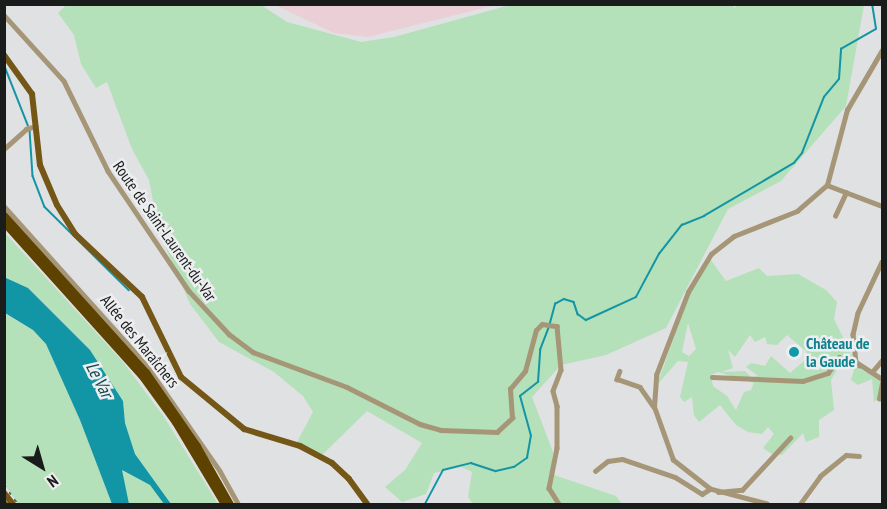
<!DOCTYPE html>
<meta charset="utf-8">
<style>
body{margin:0}
#map{position:relative;width:887px;height:509px;overflow:hidden;background:#e0e1e3;font-family:"PT Sans Narrow",sans-serif}
div>[style]{position:absolute}
[style*='--x']{left:calc(var(--x)*1px);top:calc(var(--y)*1px);width:calc(var(--w)*1px);rotate:calc(var(--a)*1deg)}
.commercial>*{inset:0;background:#ead0d6}
.green>*{inset:0;background:#b4e0ba}
.water>*{inset:0;background:#1295a4}
.stream>*{height:1.5px;margin:-0.75px;padding:0 0.75px;transform-origin:0.75px;border-radius:0.75px;background:#1295a4}
.minor>*{height:4.5px;margin:-2.25px;padding:0 2.25px;transform-origin:2.25px;border-radius:2.25px;background:#a69678}
.major>*{height:6px;margin:-3px;padding:0 3px;transform-origin:3px;border-radius:3px;background:#745717}
.highway>*{height:7px;margin:-3.5px;padding:0 3.5px;transform-origin:3.5px;border-radius:3.5px;background:#5d4200}
.rail>*{height:1.5px;margin-top:-0.75px;transform-origin:0;background:repeating-linear-gradient(90deg,#666768 0 3px,transparent 0 9px)}
.dots>*{width:16px;height:16px;translate:-50% -50%;box-sizing:border-box;border:3px solid #edeef0;border-radius:50%}
span{translate:-50% -50%;white-space:nowrap;text-align:center;line-height:1.15;-webkit-text-stroke:5px #edeef0;paint-order:stroke}
.street-label{font-size:16px;color:#1a1b1b}
.culture-label{font-size:16px;color:#0d838f;font-weight:700}
.left{translate:0 -50%;text-align:left}
.water-label{font-size:18px;color:#14464c;font-style:italic}
.frame{position:absolute;inset:0;border:6px solid #1a1b1b;pointer-events:none}
.north{position:absolute;left:12px;top:437px;width:60px;height:60px;-webkit-text-stroke:4px #edeef0;paint-order:stroke;rotate:143deg;font-size:16px;font-weight:700;line-height:24px;text-align:center;color:#1a1b1b}
.north::after{content:'';display:block;margin:auto;width:21px;height:27px;background:#1a1b1b;clip-path:polygon(50% 0,100% 100%,50% 72%,0 100%)}
</style>
<div id="map">
<div class="commercial">
<i style="clip-path:polygon(275px 5px,496px 5px,368px 37px,334px 33px)"></i>
</div>
<div class="green">
<i style="clip-path:polygon(67px 4px,261px 5px,287px 22px,361px 42px,394px 37px,510px 5px,732px 4px,734px 8px,739px 4px,864px 5px,846px 106px,781px 181px,728px 209px,666px 328px,606px 355px,561px 365px,532px 397px,553px 452px,551px 474px,616px 496px,622px 504px,473px 504px,468px 497px,472px 472px,461px 467px,434px 473px,426px 494px,402px 502px,385px 487px,405px 470px,422px 443px,367px 411px,322px 455px,297px 442px,313px 412px,303px 396px,274px 372px,219px 342px,190px 304px,159px 232px,149px 180px,132px 149px,107px 82px,96px 88px,81px 64px,74px 35px,58px 13px)"></i>
<i style="clip-path:polygon(5px 233px,123px 362px,164px 417px,218px 504px,171px 504px,135px 454px,125px 423px,123px 401px,90px 350px,28px 288px,5px 277px)"></i>
<i style="clip-path:polygon(evenodd,710px 259px,726px 281px,759px 268px,767px 276px,798px 274px,826px 290px,837px 302px,834px 319px,855px 362px,862px 370px,882px 380px,878px 399px,874px 402px,872px 379px,858px 385px,851px 380px,854px 370px,839px 366px,831px 380px,834px 410px,819px 420px,819px 437px,806px 442px,803px 433px,782px 455px,772px 454px,763px 448px,774px 434px,768px 427px,762px 434px,748px 432px,736px 425px,720px 405px,699px 422px,694px 415px,692px 397px,684px 402px,680px 397px,688px 362px,678px 361px,657px 385px,692px 286px,710px 259px,688px 323px,696px 349px,689px 356px,682px 352px,688px 323px,710px 259px,750px 335px,755px 342px,765px 337px,767px 344px,777px 345px,787px 335px,807px 352px,804px 361px,790px 373px,771px 356px,765px 366px,751px 363px,746px 367px,758px 376px,751px 377px,745px 371px,721px 372px,733px 368px,728px 350px,735px 357px,750px 335px,710px 259px,718px 372px,754px 383px,751px 390px,744px 392px,736px 410px,727px 396px,713px 386px,711px 375px,718px 372px)"></i>
<i style="clip-path:polygon(4px 313px,33px 330px,46px 344px,80px 420px,112px 504px,18px 504px,5px 485px)"></i>
<i style="clip-path:polygon(121px 470px,150px 485px,164px 504px,129px 504px)"></i>
</div>
<div class="water">
<i style="clip-path:polygon(4px 277px,28px 288px,90px 350px,123px 401px,125px 423px,135px 454px,171px 504px,164px 504px,150px 485px,122px 470px,129px 504px,112px 504px,80px 420px,46px 344px,33px 330px,5px 313px)"></i>
</div>
<div class="stream">
<i style="--x:4;--y:64;--w:66;--a:68.5"></i>
<i style="--x:30;--y:130;--w:46;--a:86.3"></i>
<i style="--x:33;--y:176;--w:33;--a:69"></i>
<i style="--x:45;--y:207;--w:118;--a:44.7"></i>
<i style="--x:550;--y:323;--w:20;--a:-75"></i>
<i style="--x:555;--y:304;--w:10;--a:-29"></i>
<i style="--x:564;--y:299;--w:10;--a:17"></i>
<i style="--x:574;--y:302;--w:13;--a:72"></i>
<i style="--x:578;--y:314;--w:10;--a:37"></i>
<i style="--x:586;--y:320;--w:55;--a:-24.7"></i>
<i style="--x:636;--y:297;--w:49;--a:-61.9"></i>
<i style="--x:659;--y:254;--w:37;--a:-52"></i>
<i style="--x:682;--y:225;--w:24;--a:-22"></i>
<i style="--x:704;--y:216;--w:104;--a:-30.5"></i>
<i style="--x:794;--y:163;--w:13;--a:-51"></i>
<i style="--x:802;--y:153;--w:60;--a:-68.6"></i>
<i style="--x:824;--y:97;--w:23;--a:-50"></i>
<i style="--x:839;--y:79;--w:30;--a:-86"></i>
<i style="--x:841;--y:49;--w:40;--a:-29.7"></i>
<i style="--x:876;--y:29;--w:25;--a:-99"></i>
<i style="--x:425;--y:504;--w:38;--a:-62"></i>
<i style="--x:443;--y:470;--w:29;--a:-14"></i>
<i style="--x:471;--y:463;--w:26;--a:18"></i>
<i style="--x:496;--y:471;--w:18;--a:-13"></i>
<i style="--x:514;--y:467;--w:16;--a:-35"></i>
<i style="--x:527;--y:458;--w:22;--a:-80"></i>
<i style="--x:531;--y:436;--w:41;--a:-105.4"></i>
<i style="--x:520;--y:396;--w:23;--a:-38"></i>
<i style="--x:538;--y:382;--w:32;--a:-86"></i>
<i style="--x:540;--y:350;--w:25;--a:-69"></i>
</div>
<div class="minor">
<i style="--x:4;--y:15;--w:89;--a:47.7"></i>
<i style="--x:64;--y:81;--w:100;--a:63.9"></i>
<i style="--x:108;--y:171;--w:145;--a:56"></i>
<i style="--x:189;--y:291;--w:59;--a:47.1"></i>
<i style="--x:229;--y:334;--w:30;--a:37"></i>
<i style="--x:253;--y:352;--w:100;--a:20.4"></i>
<i style="--x:347;--y:387;--w:82;--a:26.9"></i>
<i style="--x:420;--y:424;--w:22;--a:16"></i>
<i style="--x:441;--y:430;--w:56;--a:2"></i>
<i style="--x:497;--y:432;--w:21;--a:-43"></i>
<i style="--x:512;--y:418;--w:29;--a:-94"></i>
<i style="--x:510;--y:389;--w:23;--a:-50"></i>
<i style="--x:525;--y:371;--w:42;--a:-75"></i>
<i style="--x:536;--y:330;--w:8;--a:-45"></i>
<i style="--x:542;--y:324;--w:15;--a:8"></i>
<i style="--x:557;--y:326;--w:44;--a:84.8"></i>
<i style="--x:561;--y:370;--w:22;--a:111"></i>
<i style="--x:553;--y:391;--w:16;--a:75"></i>
<i style="--x:557;--y:406;--w:42;--a:90"></i>
<i style="--x:557;--y:448;--w:41;--a:101.3"></i>
<i style="--x:549;--y:488;--w:19;--a:58"></i>
<i style="--x:4;--y:149;--w:30;--a:-42"></i>
<i style="--x:26;--y:129;--w:10;--a:-17"></i>
<i style="--x:827;--y:185;--w:59;--a:20.9"></i>
<i style="--x:4;--y:206;--w:211;--a:48.1"></i>
<i style="--x:145;--y:363;--w:131;--a:55.2"></i>
<i style="--x:220;--y:471;--w:38;--a:61"></i>
<i style="--x:835;--y:216;--w:26;--a:-65"></i>
<i style="--x:882;--y:262;--w:56;--a:115.2"></i>
<i style="--x:858;--y:313;--w:22;--a:103"></i>
<i style="--x:853;--y:334;--w:28;--a:84"></i>
<i style="--x:856;--y:362;--w:31;--a:33"></i>
<i style="--x:620;--y:371;--w:9;--a:111"></i>
<i style="--x:617;--y:379;--w:24;--a:19"></i>
<i style="--x:640;--y:387;--w:24;--a:55"></i>
<i style="--x:872;--y:372;--w:16;--a:-50"></i>
<i style="--x:712;--y:377;--w:91;--a:2.5"></i>
<i style="--x:803;--y:381;--w:26;--a:-18"></i>
<i style="--x:828;--y:373;--w:19;--a:-55"></i>
<i style="--x:839;--y:357;--w:22;--a:22"></i>
<i style="--x:879;--y:399;--w:16;--a:-79"></i>
<i style="--x:595;--y:471;--w:16;--a:-38"></i>
<i style="--x:608;--y:461;--w:14;--a:-8"></i>
<i style="--x:622;--y:459;--w:56;--a:18.8"></i>
<i style="--x:675;--y:477;--w:32;--a:32"></i>
<i style="--x:702;--y:494;--w:9;--a:-32"></i>
<i style="--x:718;--y:492;--w:24;--a:-5"></i>
<i style="--x:742;--y:490;--w:71;--a:-47.3"></i>
<i style="--x:767;--y:504;--w:59;--a:-165.3"></i>
<i style="--x:710;--y:489;--w:47;--a:-141.9"></i>
<i style="--x:673;--y:460;--w:56;--a:-109.7"></i>
<i style="--x:654;--y:407;--w:32;--a:-86"></i>
<i style="--x:656;--y:375;--w:89;--a:-68.9"></i>
<i style="--x:688;--y:292;--w:44;--a:-58.8"></i>
<i style="--x:711;--y:254;--w:29;--a:-38"></i>
<i style="--x:734;--y:236;--w:68;--a:-21.6"></i>
<i style="--x:797;--y:211;--w:40;--a:-41"></i>
<i style="--x:827;--y:185;--w:78;--a:-75.1"></i>
<i style="--x:847;--y:110;--w:69;--a:-59.7"></i>
<i style="--x:800;--y:504;--w:34;--a:-54"></i>
<i style="--x:820;--y:476;--w:33;--a:-39"></i>
<i style="--x:846;--y:455;--w:13;--a:4"></i>
</div>
<div class="major">
<i style="--x:4;--y:55;--w:48;--a:54.3"></i>
<i style="--x:32;--y:94;--w:71;--a:83.6"></i>
<i style="--x:40;--y:165;--w:43;--a:67"></i>
<i style="--x:57;--y:205;--w:34;--a:58"></i>
<i style="--x:75;--y:234;--w:92;--a:43.2"></i>
<i style="--x:142;--y:297;--w:89;--a:64"></i>
<i style="--x:181;--y:377;--w:82;--a:39.5"></i>
<i style="--x:244;--y:429;--w:59;--a:16.9"></i>
<i style="--x:300;--y:446;--w:36;--a:28"></i>
<i style="--x:332;--y:463;--w:23;--a:43"></i>
<i style="--x:349;--y:479;--w:31;--a:54"></i>
<i style="--x:4;--y:493;--w:14;--a:51"></i>
<i style="--x:4;--y:504;--w:1;--a:0"></i>
</div>
<div class="highway">
<i style="--x:4;--y:215;--w:212;--a:47.9"></i>
<i style="--x:146;--y:372;--w:90;--a:55.4"></i>
<i style="--x:197;--y:446;--w:67;--a:60.4"></i>
<i style="--x:4;--y:223;--w:205;--a:48"></i>
<i style="--x:141;--y:375;--w:58;--a:54.1"></i>
<i style="--x:175;--y:422;--w:96;--a:59.1"></i>
</div>
<div class="rail">
<i style="--x:4;--y:485;--w:24;--a:54"></i>
</div>
<div class="dots">
<i style="left:794px;top:352px;background:#0f9aa8"></i>
</div>
<div class="street-label">
<span style="left:165px;top:231px;rotate:55deg">Route de Saint-Laurent-du-Var</span>
<span style="left:140px;top:341px;rotate:51deg">Allée des Maraîchers</span>
</div>
<div class="culture-label">
<span class="left" style="left:806px;top:352px">Château de<br>la Gaude</span>
</div>
<div class="water-label">
<span style="left:99px;top:380px;rotate:63deg">Le Var</span>
</div>
<div class="frame"></div>
<div class="north">N</div>
</div>
